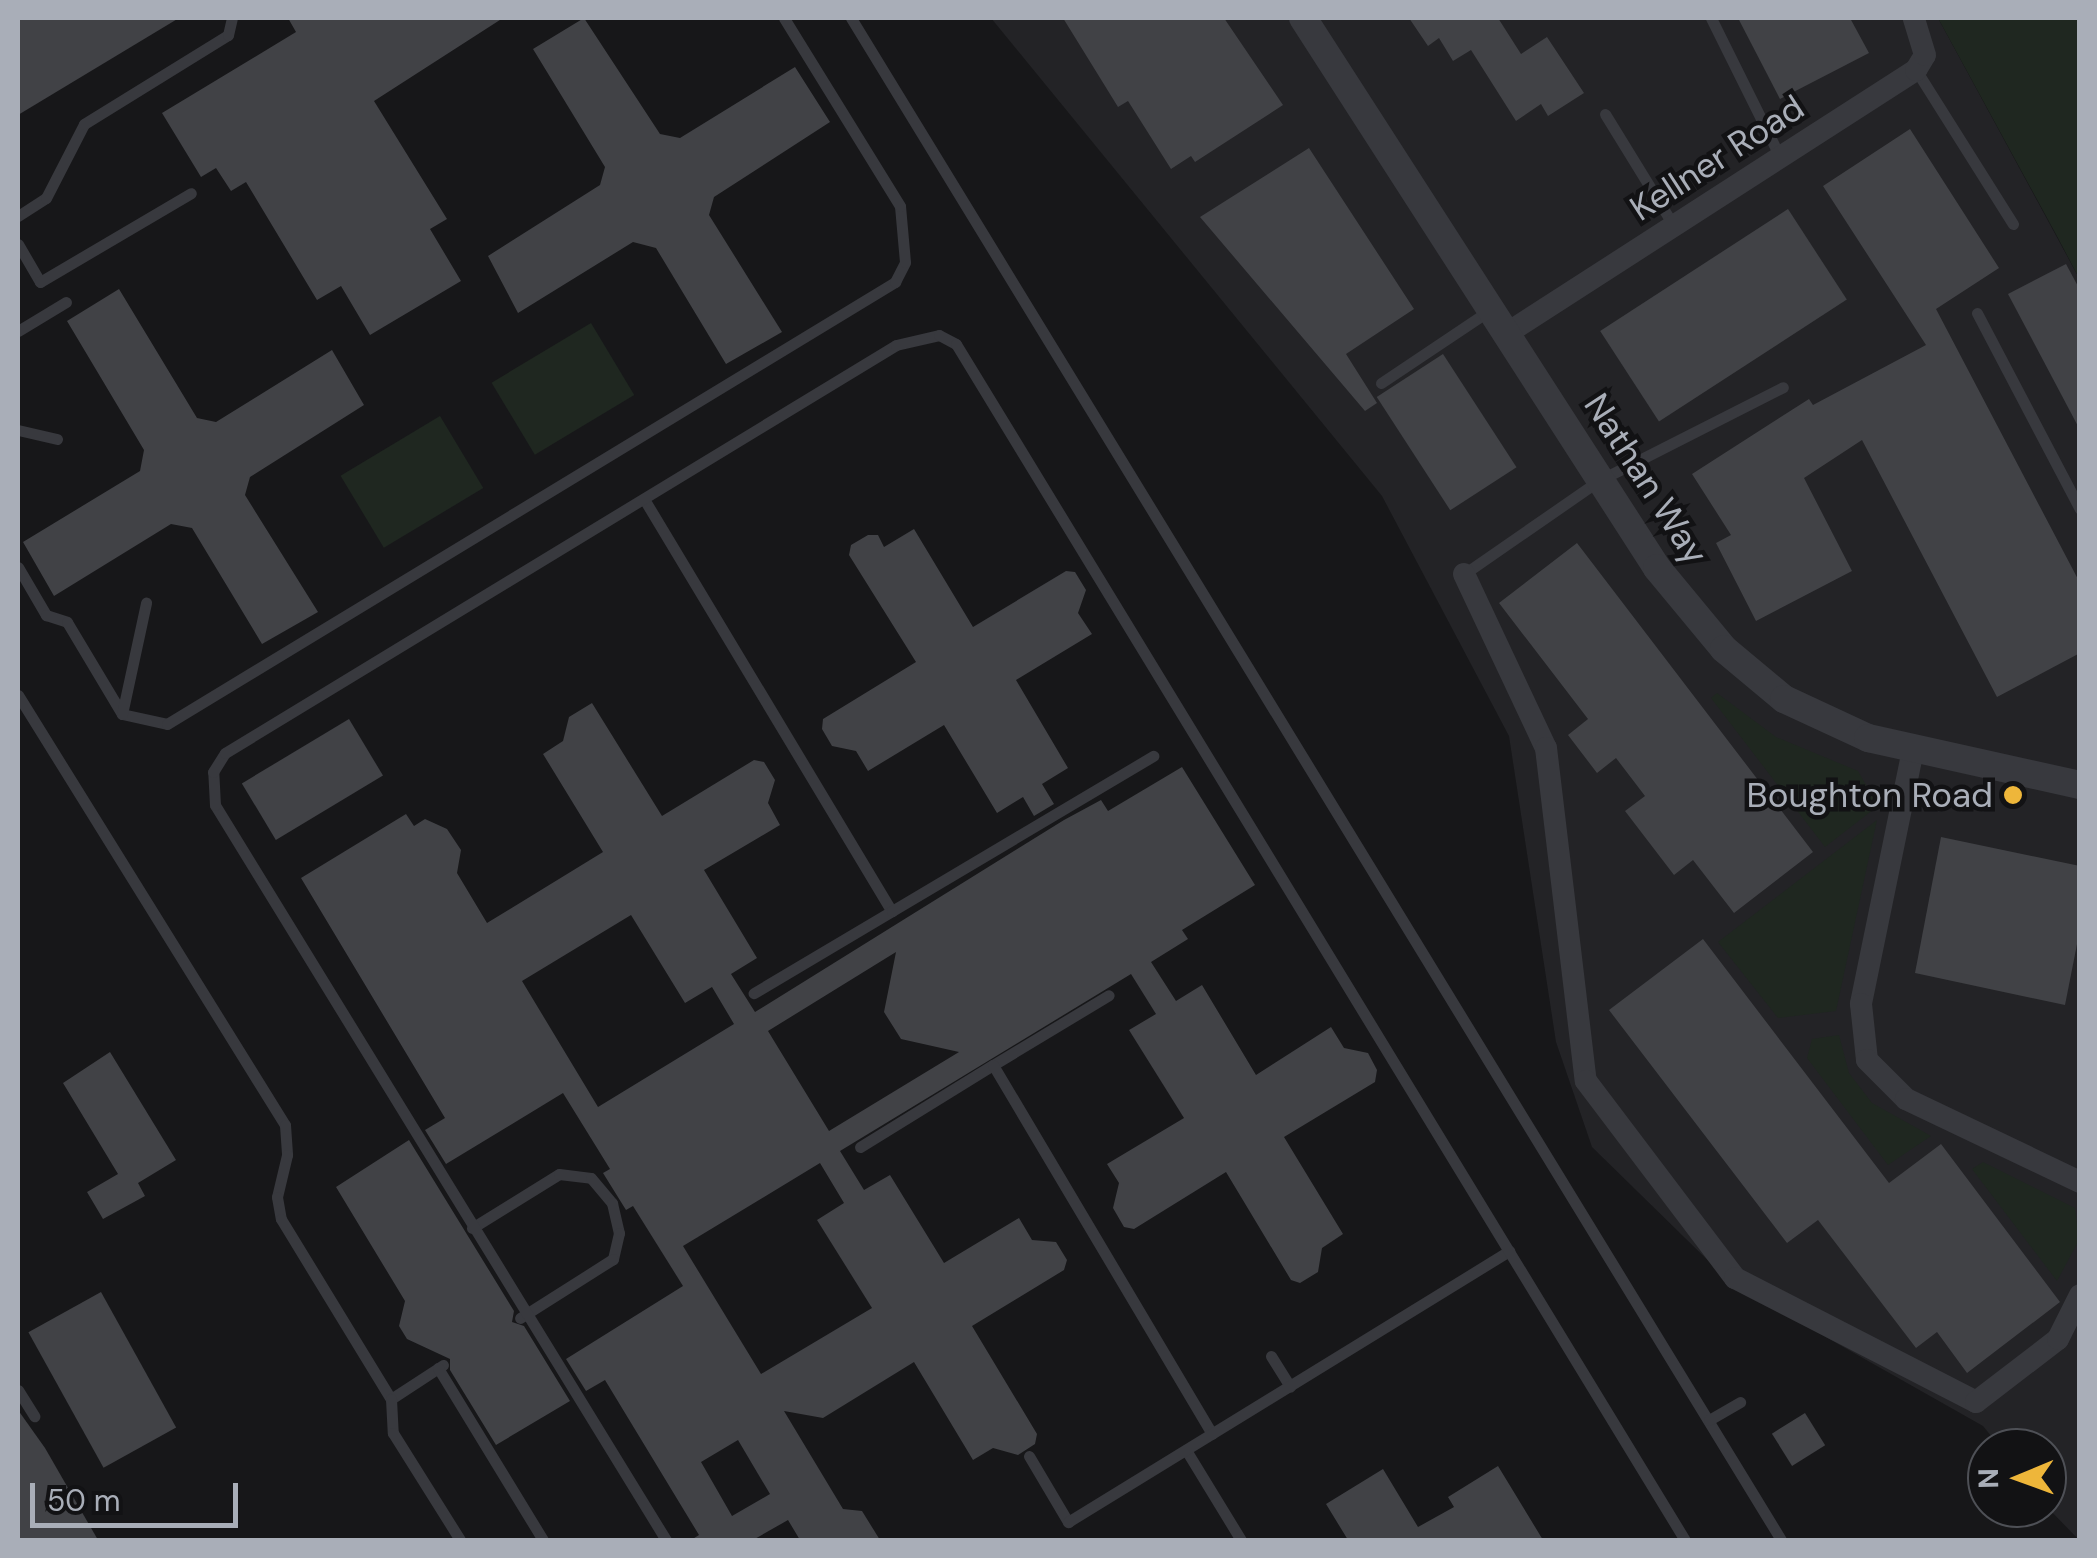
<!DOCTYPE html>
<style>
body{margin:0}
#map{position:relative;width:2097px;height:1558px;overflow:hidden;background:#171719;font-family:"DM Sans",sans-serif}
div>[style]{position:absolute}
[style*='--x']{left:calc(var(--x)*1px);top:calc(var(--y)*1px);width:calc(var(--w)*1px);rotate:calc(var(--a)*1deg)}
.built>*{inset:0;background:#232326}
.green>*{inset:0;background:#1f2720;transform-origin:0 0}
.building>*{inset:0;background:#414246;transform-origin:0 0}
.service>*{height:11px;margin:-5.5px;padding:0 5.5px;transform-origin:5.5px;border-radius:5.5px;background:#38393e}
.minor>*{height:22px;margin:-11px;padding:0 11px;transform-origin:11px;border-radius:11px;background:#38393e}
.tertiary>*{height:28px;margin:-14px;padding:0 14px;transform-origin:14px;border-radius:14px;background:#38393e}
.dots>*{width:28px;height:28px;translate:-50% -50%;box-sizing:border-box;border:5px solid #121214;border-radius:50%}
span{translate:-50% -50%;white-space:nowrap;text-align:center;line-height:1.15;-webkit-text-stroke:9px #121214;paint-order:stroke}
.street-label{font-size:35px;color:#a9aeb8}
.poi-label{font-size:35px;color:#a9aeb8}
.right{translate:-100% -50%;text-align:right}
.frame{position:absolute;inset:0;border:20px solid #a9aeb8;pointer-events:none}
.north{position:absolute;left:1967px;top:1428px;width:100px;height:100px;box-sizing:border-box;background:#121214;border:2px solid #4e5056;border-radius:50%;rotate:269deg;font-size:28px;font-weight:700;line-height:40px;text-align:center;color:#a9aeb8}
.north::after{content:'';display:block;margin:auto;width:35px;height:45px;background:#eeb63a;clip-path:polygon(50% 0,100% 100%,50% 72%,0 100%)}
.scale{position:absolute;left:30px;top:1483px;width:208px;height:45px;box-sizing:border-box;border:5px solid #a9aeb8;border-top:0;padding-left:12px;font-size:30px;line-height:35px;white-space:nowrap;color:#a9aeb8;-webkit-text-stroke:8px #121214;paint-order:stroke}
</style>
<div id="map">
<div class="built">
<i style="clip-path:polygon(991px 18px,1938px 18px,2079px 278px,2079px 1540px,2047px 1507px,2047px 1448px,2001px 1448px,1983px 1426px,1732px 1284px,1592px 1147px,1556px 1042px,1509px 736px,1382px 496px)"></i>
</div>
<div class="green">
<i style="clip-path:polygon(1938px 18px,2079px 18px,2079px 278px,2058px 238px)"></i>
<i style="left:591px;top:323px;width:84px;height:116px;rotate:59deg"></i>
<i style="left:440px;top:416px;width:84px;height:116px;rotate:59deg"></i>
<i style="clip-path:polygon(1717px 693px,1776px 737px,1858px 771px,1878px 806px,1825px 847px,1711px 698px)"></i>
<i style="clip-path:polygon(1877px 820px,1836px 1011px,1778px 1018px,1718px 942px)"></i>
<i style="clip-path:polygon(1839px 1035px,1849px 1073px,1872px 1103px,1931px 1136px,1888px 1165px,1807px 1058px,1812px 1039px)"></i>
<i style="clip-path:polygon(1983px 1162px,2075px 1208px,2079px 1240px,2057px 1281px,1972px 1169px)"></i>
</div>
<div class="building">
<i style="clip-path:polygon(18px 18px,179px 18px,18px 115px)"></i>
<i style="clip-path:polygon(288px 18px,503px 18px,374px 101px,447px 219px,430px 229px,461px 281px,370px 335px,341px 286px,317px 300px,246px 182px,231px 191px,216px 168px,201px 177px,162px 113px,296px 32px)"></i>
<i style="clip-path:polygon(584px 18px,660px 134px,680px 138px,795px 67px,830px 122px,714px 197px,709px 215px,782px 332px,726px 364px,656px 248px,633px 242px,518px 313px,488px 256px,600px 185px,605px 167px,533px 49px)"></i>
<i style="clip-path:polygon(1063px 18px,1224px 18px,1283px 105px,1195px 162px,1191px 156px,1171px 169px,1128px 101px,1118px 107px)"></i>
<i style="clip-path:polygon(1409px 18px,1498px 18px,1521px 54px,1547px 37px,1584px 93px,1548px 116px,1541px 104px,1516px 121px,1471px 50px,1453px 61px,1439px 38px,1428px 46px)"></i>
<i style="clip-path:polygon(1738px 18px,1850px 18px,1869px 53px,1780px 99px)"></i>
<i style="clip-path:polygon(1910px 129px,1999px 268px,1936px 309px,2080px 583px,2080px 653px,1997px 697px,1862px 440px,1804px 478px,1852px 571px,1756px 621px,1716px 543px,1731px 535px,1692px 474px,1809px 399px,1813px 405px,1926px 345px,1823px 186px)"></i>
<i style="clip-path:polygon(1309px 148px,1414px 309px,1346px 354px,1377px 403px,1365px 411px,1200px 217px)"></i>
<i style="left:1788px;top:209px;width:108px;height:224px;rotate:57deg"></i>
<i style="clip-path:polygon(2066px 264px,2080px 290px,2080px 430px,2008px 294px)"></i>
<i style="clip-path:polygon(119px 289px,197px 418px,216px 422px,332px 350px,364px 405px,250px 477px,245px 495px,318px 612px,262px 644px,192px 528px,171px 524px,54px 596px,23px 542px,140px 471px,144px 450px,67px 321px)"></i>
<i style="left:1443px;top:354px;width:135px;height:79px;rotate:57deg"></i>
<i style="clip-path:polygon(914px 529px,973px 627px,1066px 571px,1075px 572px,1086px 590px,1078px 613px,1092px 634px,1016px 680px,1068px 768px,1042px 784px,1054px 804px,1034px 816px,1023px 797px,997px 813px,944px 725px,868px 771px,856px 751px,832px 746px,822px 729px,823px 719px,916px 662px,849px 555px,851px 545px,868px 535px,878px 535px,884px 547px)"></i>
<i style="clip-path:polygon(1577px 543px,1813px 852px,1734px 913px,1693px 860px,1674px 875px,1625px 811px,1645px 796px,1616px 758px,1597px 773px,1568px 735px,1588px 719px,1499px 603px)"></i>
<i style="clip-path:polygon(evenodd,592px 703px,662px 816px,754px 760px,764px 762px,775px 780px,768px 803px,780px 825px,704px 870px,757px 958px,731px 974px,755px 1012px,1064px 820px,1101px 800px,1108px 811px,1182px 767px,1255px 885px,1182px 930px,1188px 939px,1151px 962px,1176px 1001px,1202px 985px,1256px 1075px,1331px 1027px,1344px 1048px,1368px 1053px,1377px 1070px,1375px 1082px,1284px 1137px,1343px 1234px,1322px 1248px,1318px 1272px,1300px 1283px,1291px 1280px,1226px 1172px,1134px 1229px,1124px 1227px,1113px 1208px,1119px 1183px,1107px 1164px,1184px 1118px,1129px 1030px,1156px 1014px,1131px 974px,840px 1151px,864px 1190px,890px 1175px,944px 1263px,1019px 1218px,1032px 1240px,1056px 1242px,1067px 1260px,1064px 1270px,972px 1326px,1037px 1434px,1035px 1444px,1018px 1455px,993px 1448px,973px 1460px,914px 1362px,823px 1418px,784px 1411px,843px 1509px,862px 1511px,880px 1540px,800px 1540px,788px 1520px,753px 1540px,691px 1540px,699px 1535px,605px 1380px,586px 1391px,566px 1359px,683px 1286px,633px 1206px,626px 1210px,603px 1173px,610px 1169px,563px 1093px,446px 1164px,425px 1130px,445px 1118px,301px 878px,406px 814px,414px 826px,425px 819px,447px 829px,461px 850px,457px 873px,487px 923px,603px 852px,543px 754px,563px 741px,569px 717px,592px 703px,631px 915px,685px 1003px,712px 987px,734px 1024px,598px 1107px,522px 981px,631px 915px,592px 703px,896px 952px,884px 1012px,901px 1039px,959px 1052px,829px 1131px,768px 1031px,896px 952px,592px 703px,820px 1163px,844px 1203px,817px 1220px,872px 1308px,761px 1374px,683px 1246px,820px 1163px,592px 703px,738px 1440px,770px 1494px,732px 1516px,701px 1462px,738px 1440px)"></i>
<i style="left:349px;top:719px;width:66px;height:125px;rotate:59deg"></i>
<i style="clip-path:polygon(1941px 837px,2080px 866px,2080px 929px,2065px 1005px,1915px 973px)"></i>
<i style="clip-path:polygon(1703px 939px,1889px 1183px,1941px 1144px,2060px 1302px,1967px 1373px,1937px 1332px,1916px 1348px,1818px 1220px,1787px 1243px,1609px 1010px)"></i>
<i style="clip-path:polygon(110px 1052px,176px 1160px,138px 1183px,145px 1196px,103px 1219px,87px 1192px,118px 1174px,63px 1083px)"></i>
<i style="clip-path:polygon(409px 1140px,514px 1311px,512px 1322px,524px 1326px,570px 1401px,496px 1445px,450px 1370px,450px 1359px,407px 1339px,399px 1326px,405px 1301px,336px 1187px)"></i>
<i style="left:101px;top:1292px;width:155px;height:83px;rotate:61deg"></i>
<i style="clip-path:polygon(18px 1410px,45px 1448px,98px 1540px,18px 1540px)"></i>
<i style="left:1805px;top:1413px;width:38px;height:39px;rotate:58deg"></i>
<i style="clip-path:polygon(1498px 1466px,1543px 1540px,1348px 1540px,1326px 1504px,1383px 1469px,1418px 1527px,1454px 1507px,1448px 1497px)"></i>
</div>
<div class="service">
<i style="--x:851;--y:18;--w:1784;--a:58.57"></i>
<i style="--x:1711;--y:18;--w:157;--a:63.6"></i>
<i style="--x:1916;--y:70;--w:182;--a:57.8"></i>
<i style="--x:1605;--y:114;--w:134;--a:58.4"></i>
<i style="--x:18;--y:216;--w:33;--a:-33"></i>
<i style="--x:46;--y:198;--w:83;--a:-62.8"></i>
<i style="--x:84;--y:124;--w:169;--a:-31.7"></i>
<i style="--x:228;--y:35;--w:17;--a:-77"></i>
<i style="--x:18;--y:244;--w:44;--a:59.9"></i>
<i style="--x:40;--y:282;--w:175;--a:-30.5"></i>
<i style="--x:1977;--y:313;--w:221;--a:62.3"></i>
<i style="--x:18;--y:331;--w:56;--a:-31.1"></i>
<i style="--x:1381;--y:383;--w:131;--a:-33.8"></i>
<i style="--x:18;--y:430;--w:40;--a:13"></i>
<i style="--x:644;--y:499;--w:481;--a:59"></i>
<i style="--x:892;--y:911;--w:161;--a:149.3"></i>
<i style="--x:18;--y:567;--w:56;--a:59.7"></i>
<i style="--x:46;--y:615;--w:22;--a:18"></i>
<i style="--x:67;--y:622;--w:107;--a:59.1"></i>
<i style="--x:122;--y:714;--w:46;--a:12.5"></i>
<i style="--x:167;--y:724;--w:852;--a:-31.26"></i>
<i style="--x:895;--y:282;--w:22;--a:-63"></i>
<i style="--x:905;--y:262;--w:56;--a:-95.1"></i>
<i style="--x:900;--y:206;--w:221;--a:-121.7"></i>
<i style="--x:1464;--y:574;--w:165;--a:-34.7"></i>
<i style="--x:1600;--y:480;--w:205;--a:-26.9"></i>
<i style="--x:18;--y:695;--w:506;--a:58.16"></i>
<i style="--x:285;--y:1125;--w:30;--a:86"></i>
<i style="--x:287;--y:1155;--w:43;--a:103.4"></i>
<i style="--x:277;--y:1197;--w:22;--a:80"></i>
<i style="--x:281;--y:1219;--w:211;--a:58.6"></i>
<i style="--x:122;--y:714;--w:114;--a:-77.8"></i>
<i style="--x:892;--y:911;--w:304;--a:-30.7"></i>
<i style="--x:993;--y:1065;--w:135;--a:-31.1"></i>
<i style="--x:860;--y:1147;--w:156;--a:-31.7"></i>
<i style="--x:993;--y:1065;--w:429;--a:59.3"></i>
<i style="--x:472;--y:1228;--w:102;--a:-31.8"></i>
<i style="--x:559;--y:1174;--w:32;--a:7"></i>
<i style="--x:591;--y:1178;--w:33;--a:50"></i>
<i style="--x:612;--y:1203;--w:31;--a:77"></i>
<i style="--x:619;--y:1233;--w:27;--a:103"></i>
<i style="--x:613;--y:1259;--w:110;--a:147.6"></i>
<i style="--x:1271;--y:1356;--w:36;--a:58"></i>
<i style="--x:443;--y:1365;--w:62;--a:146.8"></i>
<i style="--x:391;--y:1399;--w:34;--a:87"></i>
<i style="--x:393;--y:1433;--w:126;--a:57.9"></i>
<i style="--x:438;--y:1368;--w:202;--a:58.6"></i>
<i style="--x:18;--y:1390;--w:31;--a:58"></i>
<i style="--x:1709;--y:1420;--w:36;--a:-30"></i>
<i style="--x:1186;--y:1450;--w:105;--a:58.6"></i>
<i style="--x:1029;--y:1456;--w:77;--a:59.4"></i>
<i style="--x:1068;--y:1522;--w:518;--a:-31.57"></i>
<i style="--x:666;--y:1540;--w:862;--a:-121.53"></i>
<i style="--x:215;--y:805;--w:33;--a:-93"></i>
<i style="--x:213;--y:772;--w:22;--a:-58"></i>
<i style="--x:225;--y:753;--w:785;--a:-31.3"></i>
<i style="--x:896;--y:345;--w:44;--a:-13.1"></i>
<i style="--x:939;--y:335;--w:19;--a:28"></i>
<i style="--x:956;--y:344;--w:1401;--a:58.64"></i>
</div>
<div class="minor">
<i style="--x:1506;--y:334;--w:488;--a:-32.8"></i>
<i style="--x:1916;--y:70;--w:17;--a:-59"></i>
<i style="--x:1925;--y:55;--w:39;--a:-107"></i>
<i style="--x:1464;--y:574;--w:192;--a:64.8"></i>
<i style="--x:1546;--y:748;--w:335;--a:83.2"></i>
<i style="--x:1586;--y:1081;--w:247;--a:52.9"></i>
<i style="--x:1735;--y:1278;--w:271;--a:27.2"></i>
<i style="--x:1976;--y:1402;--w:103;--a:-37.5"></i>
<i style="--x:2058;--y:1339;--w:49;--a:-63.4"></i>
<i style="--x:1913;--y:750;--w:259;--a:101.6"></i>
<i style="--x:1861;--y:1004;--w:56;--a:83.9"></i>
<i style="--x:1867;--y:1060;--w:55;--a:45"></i>
<i style="--x:1906;--y:1099;--w:193;--a:25.5"></i>
</div>
<div class="tertiary">
<i style="--x:1303;--y:18;--w:654;--a:57.23"></i>
<i style="--x:1657;--y:568;--w:105;--a:50.4"></i>
<i style="--x:1724;--y:649;--w:78;--a:39.8"></i>
<i style="--x:1784;--y:699;--w:93;--a:24.9"></i>
<i style="--x:1868;--y:738;--w:217;--a:12.5"></i>
</div>
<div class="dots">
<i style="left:2013px;top:795px;background:#eeb63a"></i>
</div>
<div class="street-label">
<span style="left:1717px;top:158px;rotate:-33deg">Kellner Road</span>
<span style="left:1646px;top:479px;rotate:57deg">Nathan Way</span>
</div>
<div class="poi-label">
<span class="right" style="left:1993px;top:795px">Boughton Road</span>
</div>
<div class="frame"></div>
<div class="north">N</div>
<div class="scale">50 m</div>
</div>
